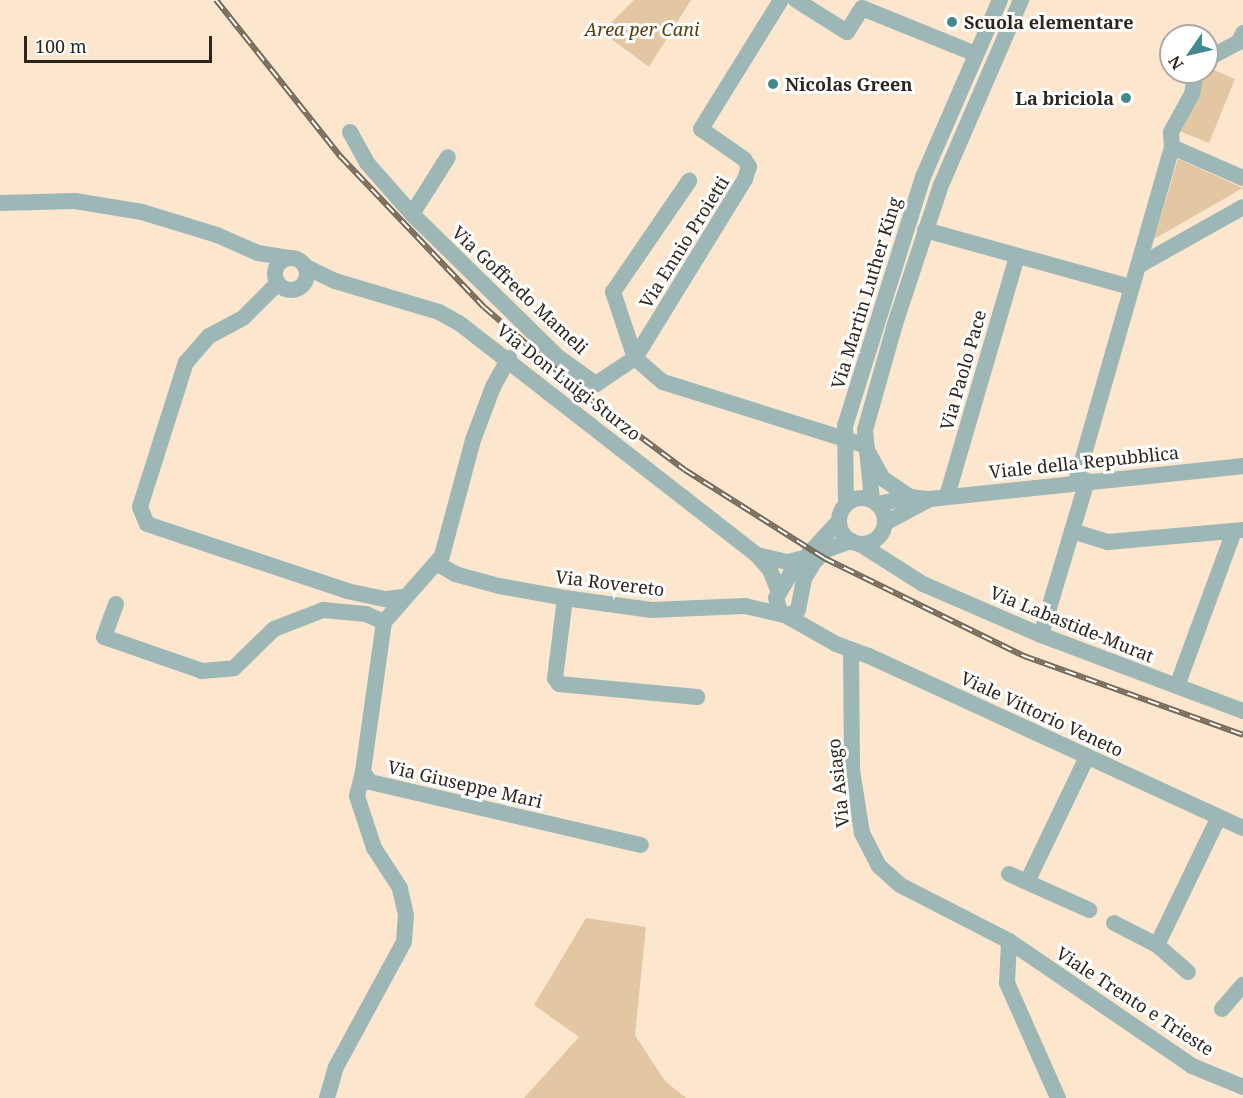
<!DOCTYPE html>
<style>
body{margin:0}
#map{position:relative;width:1243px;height:1098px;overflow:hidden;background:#fce7ce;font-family:"Noto Serif",serif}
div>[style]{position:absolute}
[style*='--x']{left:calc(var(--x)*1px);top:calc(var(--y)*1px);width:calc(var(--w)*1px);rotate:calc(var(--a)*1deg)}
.green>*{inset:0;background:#e3c6a2}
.minor>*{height:16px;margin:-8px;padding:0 8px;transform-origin:8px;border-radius:8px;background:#9db7b7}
.minor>.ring{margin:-8px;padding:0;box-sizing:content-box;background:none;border:16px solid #9db7b7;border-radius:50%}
.rail>*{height:6px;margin-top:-3px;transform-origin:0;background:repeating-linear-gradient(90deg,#fff 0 11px,#746859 0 22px);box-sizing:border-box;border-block:2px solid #746859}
.dots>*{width:16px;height:16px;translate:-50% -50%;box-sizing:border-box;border:3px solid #fff;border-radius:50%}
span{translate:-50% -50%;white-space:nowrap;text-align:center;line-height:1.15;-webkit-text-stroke:6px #fff;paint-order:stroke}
.poi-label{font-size:18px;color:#2e261d;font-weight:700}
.left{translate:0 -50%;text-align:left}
.right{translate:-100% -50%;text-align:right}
.park-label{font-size:18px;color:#5b3c0c;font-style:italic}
.street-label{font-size:18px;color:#2e261d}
.north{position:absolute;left:1159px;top:24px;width:60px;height:60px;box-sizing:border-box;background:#fff;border:2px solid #aba8a5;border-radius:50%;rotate:236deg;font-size:16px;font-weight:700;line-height:24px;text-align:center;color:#2e261d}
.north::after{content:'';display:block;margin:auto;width:21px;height:27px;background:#418a8b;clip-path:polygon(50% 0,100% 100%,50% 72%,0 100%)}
.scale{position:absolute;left:24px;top:36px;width:188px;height:27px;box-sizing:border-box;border:3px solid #2e261d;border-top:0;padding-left:8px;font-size:18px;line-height:21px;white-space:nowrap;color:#2e261d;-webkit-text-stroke:4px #fff;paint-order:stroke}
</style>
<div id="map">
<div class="green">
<i style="clip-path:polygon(634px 0,691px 0,649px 67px,602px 32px)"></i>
<i style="clip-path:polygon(1207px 67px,1235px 79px,1209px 143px,1177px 130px,1201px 72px,1207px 72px)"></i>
<i style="clip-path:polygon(1178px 159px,1243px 188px,1154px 239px)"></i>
<i style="clip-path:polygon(586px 918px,646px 927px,635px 1035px,665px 1081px,686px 1098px,524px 1098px,579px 1037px,534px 1005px)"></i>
</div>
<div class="minor">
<i style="--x:796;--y:0;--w:60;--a:32.1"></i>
<i style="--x:847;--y:32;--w:28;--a:-58"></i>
<i style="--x:862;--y:8;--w:123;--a:22"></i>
<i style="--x:1207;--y:59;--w:36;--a:-28"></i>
<i style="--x:1239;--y:42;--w:10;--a:-66"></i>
<i style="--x:350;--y:132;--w:35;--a:61"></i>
<i style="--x:367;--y:163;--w:68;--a:48.6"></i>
<i style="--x:412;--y:214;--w:204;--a:44.4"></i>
<i style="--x:558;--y:357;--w:47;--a:35.4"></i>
<i style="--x:596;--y:384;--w:47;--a:-33.7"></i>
<i style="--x:635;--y:358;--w:210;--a:-58.4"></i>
<i style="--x:745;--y:179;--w:13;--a:-72"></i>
<i style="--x:749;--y:167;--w:9;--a:-122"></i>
<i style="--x:744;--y:159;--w:52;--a:-145.1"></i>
<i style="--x:701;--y:129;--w:152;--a:-58.2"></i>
<i style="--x:1172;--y:147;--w:77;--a:23.6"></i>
<i style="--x:0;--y:203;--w:75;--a:-1.5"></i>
<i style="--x:75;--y:201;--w:68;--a:9.3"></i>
<i style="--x:142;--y:212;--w:78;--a:17"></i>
<i style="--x:217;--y:235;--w:45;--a:23.7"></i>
<i style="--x:258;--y:253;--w:33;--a:9"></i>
<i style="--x:412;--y:214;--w:67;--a:-57.7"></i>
<i style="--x:925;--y:230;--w:214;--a:15.5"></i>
<i class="ring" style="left:275px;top:258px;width:16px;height:16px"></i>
<i style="--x:1138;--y:266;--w:120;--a:-29.3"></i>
<i style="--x:306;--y:267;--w:32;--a:26"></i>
<i style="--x:335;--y:281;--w:109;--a:16.6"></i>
<i style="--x:439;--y:312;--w:23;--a:29"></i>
<i style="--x:459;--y:323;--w:378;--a:37.9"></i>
<i style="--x:757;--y:555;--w:20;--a:49"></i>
<i style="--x:770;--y:570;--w:24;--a:68"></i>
<i style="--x:278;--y:283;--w:49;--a:135"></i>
<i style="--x:243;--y:318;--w:38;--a:152"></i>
<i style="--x:209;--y:336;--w:35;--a:131"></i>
<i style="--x:186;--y:362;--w:152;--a:107.6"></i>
<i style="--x:140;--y:507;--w:18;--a:68"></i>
<i style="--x:147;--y:524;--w:211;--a:18.5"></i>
<i style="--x:347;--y:591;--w:40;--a:12"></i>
<i style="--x:386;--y:599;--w:17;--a:-7"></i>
<i style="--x:509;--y:358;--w:33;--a:119"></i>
<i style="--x:493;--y:387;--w:57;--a:110.7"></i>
<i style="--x:473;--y:440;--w:120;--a:105"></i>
<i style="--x:442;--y:556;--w:88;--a:131.3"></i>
<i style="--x:384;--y:622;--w:151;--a:98"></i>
<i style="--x:363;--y:772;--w:12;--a:55"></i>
<i style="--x:370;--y:782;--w:278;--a:13.1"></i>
<i style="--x:635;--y:358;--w:37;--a:41"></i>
<i style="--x:663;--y:382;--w:211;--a:17.4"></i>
<i style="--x:864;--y:445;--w:38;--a:61"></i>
<i style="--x:882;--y:478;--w:34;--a:34"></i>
<i style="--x:635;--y:358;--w:70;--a:-108.4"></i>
<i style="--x:613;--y:292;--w:135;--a:-55.6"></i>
<i style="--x:1076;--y:482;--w:348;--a:-74"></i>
<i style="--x:1172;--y:147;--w:15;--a:-94"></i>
<i style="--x:1171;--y:132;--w:43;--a:-61.1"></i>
<i style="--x:1192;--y:94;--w:22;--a:-80"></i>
<i style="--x:947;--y:496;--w:250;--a:-73.7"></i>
<i class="ring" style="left:839px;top:498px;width:30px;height:30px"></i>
<i style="--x:872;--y:500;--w:70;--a:-95.7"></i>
<i style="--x:865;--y:430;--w:110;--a:-74.2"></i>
<i style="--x:895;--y:324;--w:146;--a:-71.7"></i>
<i style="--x:941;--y:185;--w:202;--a:-66.6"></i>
<i style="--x:846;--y:504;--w:78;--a:-90.7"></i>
<i style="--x:845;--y:426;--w:261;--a:-72.6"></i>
<i style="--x:923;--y:177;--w:193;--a:-66.5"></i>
<i style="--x:877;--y:504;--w:34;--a:-12"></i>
<i style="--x:910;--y:497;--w:20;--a:6"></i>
<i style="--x:930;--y:499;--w:315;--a:-6"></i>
<i style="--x:839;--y:521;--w:71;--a:132.7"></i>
<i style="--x:791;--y:573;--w:29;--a:121"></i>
<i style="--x:776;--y:598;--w:17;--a:73"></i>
<i style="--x:781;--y:614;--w:9;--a:6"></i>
<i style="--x:790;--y:615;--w:9;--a:-32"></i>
<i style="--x:798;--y:610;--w:32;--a:-79"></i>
<i style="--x:804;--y:579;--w:21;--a:-59"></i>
<i style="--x:815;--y:561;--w:16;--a:-45"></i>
<i style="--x:826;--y:550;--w:27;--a:-20"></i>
<i style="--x:885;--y:523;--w:51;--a:-28.1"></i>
<i style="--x:1072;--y:531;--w:38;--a:17"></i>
<i style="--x:1108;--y:542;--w:136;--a:-5.1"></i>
<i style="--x:860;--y:544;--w:75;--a:32.4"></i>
<i style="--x:923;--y:584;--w:129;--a:23.4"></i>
<i style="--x:1041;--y:635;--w:216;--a:20.6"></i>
<i style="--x:757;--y:555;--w:32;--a:13"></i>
<i style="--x:788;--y:562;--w:12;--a:-14"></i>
<i style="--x:438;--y:564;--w:20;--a:30"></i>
<i style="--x:455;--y:574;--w:46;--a:15.3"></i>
<i style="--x:499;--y:586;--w:67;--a:10.3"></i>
<i style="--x:565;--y:598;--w:87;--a:7.9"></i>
<i style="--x:651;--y:610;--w:94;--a:-2.4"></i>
<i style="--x:745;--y:606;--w:37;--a:13"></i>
<i style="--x:565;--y:598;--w:81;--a:97.1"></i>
<i style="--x:555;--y:678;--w:7;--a:56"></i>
<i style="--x:559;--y:684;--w:139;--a:5.4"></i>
<i style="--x:116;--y:604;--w:35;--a:110"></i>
<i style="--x:104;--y:637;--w:104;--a:19.1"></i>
<i style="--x:202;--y:671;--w:32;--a:-5"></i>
<i style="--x:234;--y:668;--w:56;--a:-44.3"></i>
<i style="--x:274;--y:629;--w:53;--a:-21.2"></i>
<i style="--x:323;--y:610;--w:43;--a:5.3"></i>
<i style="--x:366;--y:614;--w:20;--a:24"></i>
<i style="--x:785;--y:615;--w:59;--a:29.6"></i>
<i style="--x:836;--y:644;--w:35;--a:20"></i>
<i style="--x:869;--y:656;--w:412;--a:24.7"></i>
<i style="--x:1041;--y:635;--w:161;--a:-73.4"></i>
<i style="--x:851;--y:650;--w:120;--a:89.5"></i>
<i style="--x:852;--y:770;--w:64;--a:81"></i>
<i style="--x:862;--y:833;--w:37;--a:63"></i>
<i style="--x:879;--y:866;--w:28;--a:42"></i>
<i style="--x:900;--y:885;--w:123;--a:27.2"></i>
<i style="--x:1009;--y:941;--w:222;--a:34.3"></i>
<i style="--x:1192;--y:1066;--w:55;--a:22.4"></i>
<i style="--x:1177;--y:686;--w:165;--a:-69.8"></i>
<i style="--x:1009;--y:874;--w:88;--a:24.2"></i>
<i style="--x:1028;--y:880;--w:136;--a:-64.4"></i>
<i style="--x:1114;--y:923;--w:48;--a:27.1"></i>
<i style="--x:1157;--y:945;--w:41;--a:41.1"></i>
<i style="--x:1009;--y:941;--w:42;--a:92.7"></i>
<i style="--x:1007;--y:983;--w:126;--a:66.1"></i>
<i style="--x:1157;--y:945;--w:142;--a:-64.2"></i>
<i style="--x:1222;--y:1009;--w:32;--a:-49"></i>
<i style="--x:327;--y:1098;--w:32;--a:-74"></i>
<i style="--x:336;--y:1067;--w:142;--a:-61.5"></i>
<i style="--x:404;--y:942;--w:27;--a:-86"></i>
<i style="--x:406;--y:915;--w:28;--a:-103"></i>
<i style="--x:400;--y:888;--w:48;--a:-123"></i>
<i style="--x:374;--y:848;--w:55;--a:-108.1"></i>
<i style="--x:357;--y:796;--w:25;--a:-76"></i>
</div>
<div class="rail">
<i style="--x:216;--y:0;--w:201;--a:51.5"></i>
<i style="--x:341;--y:157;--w:207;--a:46.4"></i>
<i style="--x:484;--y:307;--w:142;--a:41"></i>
<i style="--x:591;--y:400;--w:117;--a:36.7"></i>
<i style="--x:685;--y:470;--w:165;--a:32.3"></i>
<i style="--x:824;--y:558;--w:223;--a:26.1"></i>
<i style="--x:1024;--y:656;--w:233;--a:19.8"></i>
</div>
<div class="dots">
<i style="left:952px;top:22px;background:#418a8b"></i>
<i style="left:773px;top:84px;background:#418a8b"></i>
<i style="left:1126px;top:98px;background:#418a8b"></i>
</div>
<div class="poi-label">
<span class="left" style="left:964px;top:22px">Scuola elementare</span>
<span class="left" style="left:785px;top:84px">Nicolas Green</span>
<span class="right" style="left:1114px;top:98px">La briciola</span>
</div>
<div class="park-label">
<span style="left:642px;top:29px">Area per Cani</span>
</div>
<div class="street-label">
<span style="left:684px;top:242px;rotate:-58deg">Via Ennio Proietti</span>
<span style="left:520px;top:290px;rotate:43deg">Via Goffredo Mameli</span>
<span style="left:866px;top:293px;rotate:-73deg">Via Martin Luther King</span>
<span style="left:963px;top:370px;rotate:-74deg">Via Paolo Pace</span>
<span style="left:569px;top:382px;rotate:38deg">Via Don Luigi Sturzo</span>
<span style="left:1084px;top:462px;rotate:-6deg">Viale della Repubblica</span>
<span style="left:610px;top:583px;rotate:7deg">Via Rovereto</span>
<span style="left:1072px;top:624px;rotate:22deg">Via Labastide-Murat</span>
<span style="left:1042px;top:714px;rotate:25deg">Viale Vittorio Veneto</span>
<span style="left:838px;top:783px;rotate:-96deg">Via Asiago</span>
<span style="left:465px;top:784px;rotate:13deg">Via Giuseppe Mari</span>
<span style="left:1135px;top:1001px;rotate:33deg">Viale Trento e Trieste</span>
</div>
<div class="north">N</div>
<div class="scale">100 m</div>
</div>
